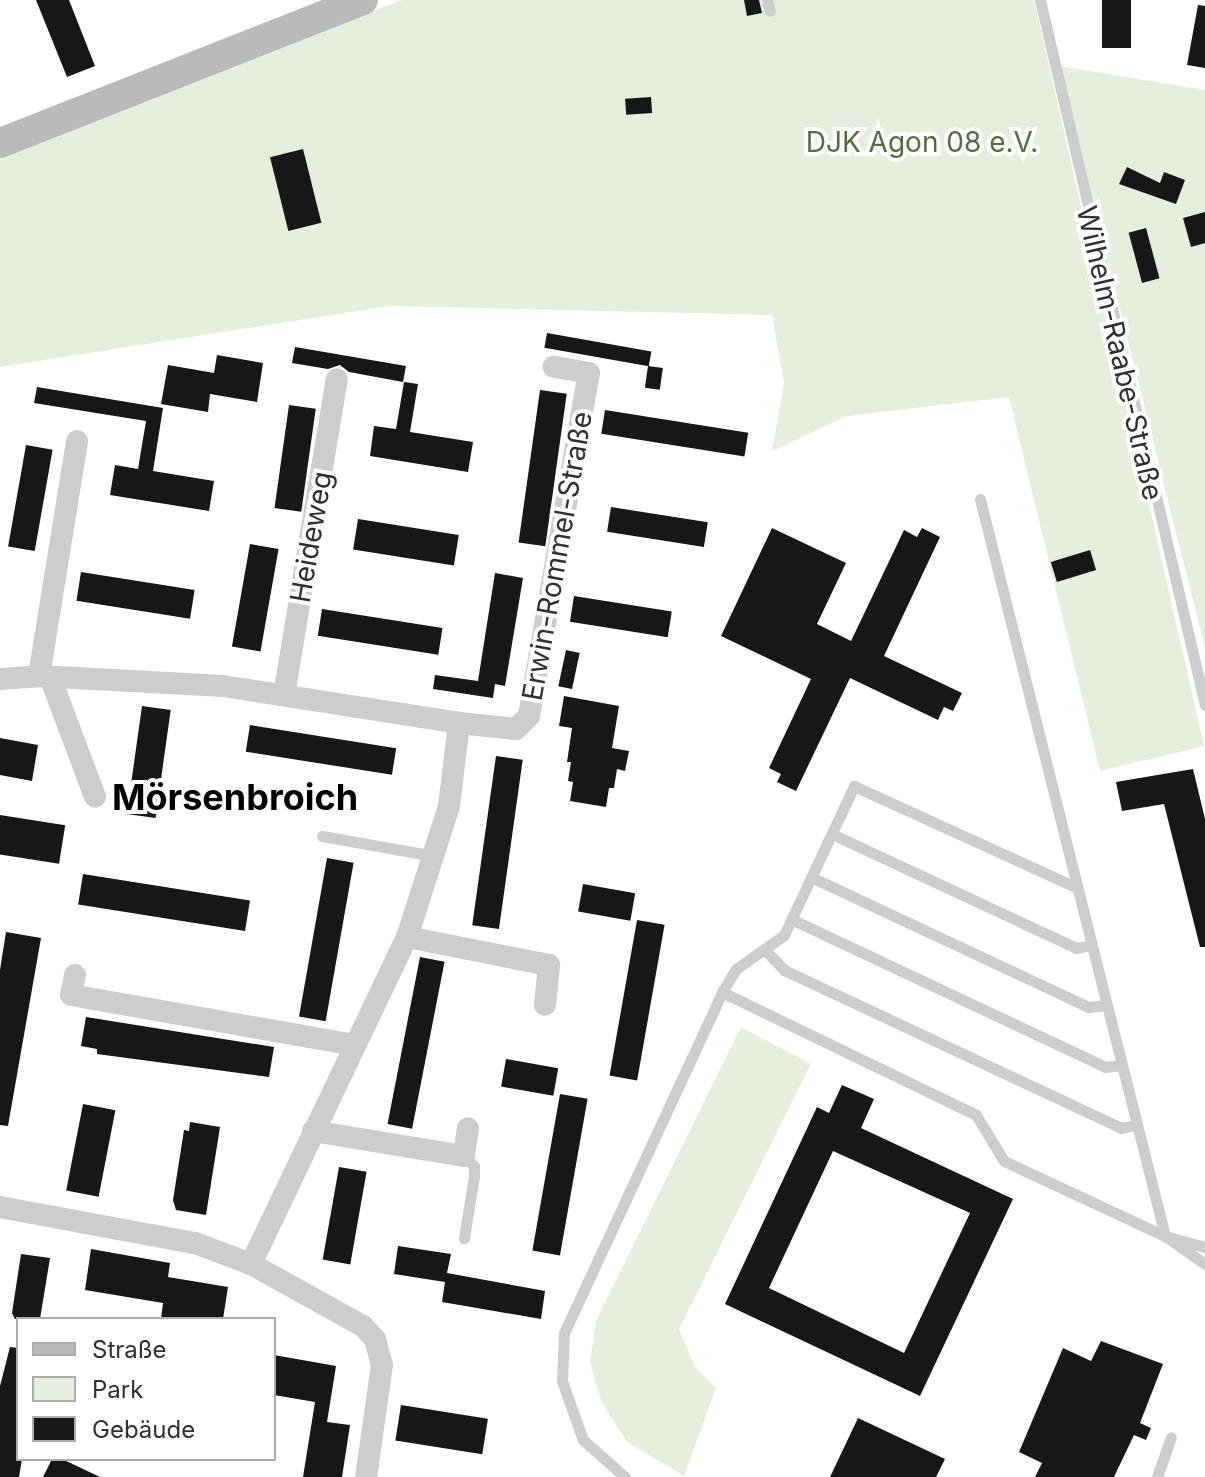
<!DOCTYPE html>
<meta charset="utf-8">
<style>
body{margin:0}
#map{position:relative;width:1205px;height:1477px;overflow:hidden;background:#fff;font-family:Inter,sans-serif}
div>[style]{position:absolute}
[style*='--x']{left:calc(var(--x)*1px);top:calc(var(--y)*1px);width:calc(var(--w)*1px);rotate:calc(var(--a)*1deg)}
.green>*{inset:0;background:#e6eedd}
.building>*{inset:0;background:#171717;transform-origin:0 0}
.lane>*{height:11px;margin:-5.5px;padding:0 5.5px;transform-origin:5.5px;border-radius:5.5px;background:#cdcdcd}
.street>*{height:22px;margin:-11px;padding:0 11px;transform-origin:11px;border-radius:11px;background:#cdcdcd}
.secondary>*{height:30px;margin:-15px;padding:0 15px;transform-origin:15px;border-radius:15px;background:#bababa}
span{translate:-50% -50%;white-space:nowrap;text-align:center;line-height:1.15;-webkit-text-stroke:8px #fff;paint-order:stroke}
.park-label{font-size:28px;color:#526f39}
.street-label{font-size:28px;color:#303030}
.district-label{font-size:36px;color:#000;font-weight:700}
.legend{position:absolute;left:16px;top:1317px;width:260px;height:144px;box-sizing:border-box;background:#fff;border:2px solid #acacac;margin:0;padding:10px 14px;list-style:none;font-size:24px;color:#303030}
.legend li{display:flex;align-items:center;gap:16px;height:40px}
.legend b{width:40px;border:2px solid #acacac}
</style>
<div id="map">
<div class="green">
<i style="clip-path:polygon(402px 0,1034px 0,1204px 746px,1100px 771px,1009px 397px,847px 416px,772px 451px,784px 383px,772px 315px,389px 306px,0 367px,0 156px)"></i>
<i style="clip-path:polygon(1059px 66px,1205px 90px,1205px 648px)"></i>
<i style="clip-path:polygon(741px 1027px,811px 1064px,679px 1329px,695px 1367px,716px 1388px,684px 1476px,627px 1442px,601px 1401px,590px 1362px,596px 1321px)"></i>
</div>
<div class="building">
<i style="clip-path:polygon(36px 0,69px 0,95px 66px,67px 77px)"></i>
<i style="clip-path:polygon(744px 0,759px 0,762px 13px,747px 16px)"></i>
<i style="left:1102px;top:0;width:29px;height:48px"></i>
<i style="clip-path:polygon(1198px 5px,1205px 6px,1205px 68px,1187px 65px)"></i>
<i style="left:651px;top:97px;width:16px;height:26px;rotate:86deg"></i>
<i style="left:303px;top:149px;width:76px;height:34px;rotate:76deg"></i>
<i style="clip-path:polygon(1127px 167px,1160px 183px,1164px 172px,1185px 180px,1176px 204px,1119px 184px)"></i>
<i style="clip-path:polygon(1205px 212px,1205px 243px,1191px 247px,1183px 218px)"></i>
<i style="left:1146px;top:228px;width:52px;height:18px;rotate:75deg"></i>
<i style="left:547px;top:333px;width:106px;height:15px;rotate:10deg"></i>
<i style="clip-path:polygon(295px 347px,406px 366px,403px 382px,349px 372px,340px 365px,328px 369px,292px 363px)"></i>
<i style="clip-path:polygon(217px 355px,263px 363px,257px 402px,210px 394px,208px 412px,161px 404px,168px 365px,214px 373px)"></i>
<i style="left:648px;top:366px;width:15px;height:22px;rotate:8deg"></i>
<i style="clip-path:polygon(404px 382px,418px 384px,410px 432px,473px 442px,468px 472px,370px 456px,374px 426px,396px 429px)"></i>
<i style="clip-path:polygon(37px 387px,163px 408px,153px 471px,214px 481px,209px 511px,110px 495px,115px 465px,138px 469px,146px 421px,34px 403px)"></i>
<i style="left:540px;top:390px;width:27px;height:154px;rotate:8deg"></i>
<i style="left:289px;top:405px;width:27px;height:104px;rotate:8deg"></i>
<i style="left:605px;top:410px;width:145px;height:24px;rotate:9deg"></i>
<i style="left:26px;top:445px;width:27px;height:103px;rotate:10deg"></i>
<i style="left:611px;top:507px;width:98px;height:25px;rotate:9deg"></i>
<i style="left:358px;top:519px;width:102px;height:31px;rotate:9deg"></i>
<i style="clip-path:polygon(772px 528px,846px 563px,817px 624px,851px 641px,904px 530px,917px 537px,922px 528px,940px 537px,884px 656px,962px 693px,953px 711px,944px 707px,938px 720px,850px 678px,796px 791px,777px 782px,781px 774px,769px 768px,811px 679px,721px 636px)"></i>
<i style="left:250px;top:544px;width:29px;height:104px;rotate:10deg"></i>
<i style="left:1090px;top:550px;width:21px;height:41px;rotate:73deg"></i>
<i style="left:81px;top:572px;width:115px;height:29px;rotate:9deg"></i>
<i style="clip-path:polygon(495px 573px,523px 578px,505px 686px,495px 684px,493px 698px,433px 689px,435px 675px,478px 681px)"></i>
<i style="left:574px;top:596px;width:99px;height:26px;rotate:9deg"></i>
<i style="left:322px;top:609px;width:122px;height:27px;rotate:9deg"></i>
<i style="left:566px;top:650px;width:14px;height:37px;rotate:12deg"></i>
<i style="clip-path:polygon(564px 696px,619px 706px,612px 748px,629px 751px,625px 771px,617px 769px,614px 788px,609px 788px,606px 807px,570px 801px,573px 782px,568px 781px,571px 762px,567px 762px,572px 728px,559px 726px)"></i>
<i style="left:142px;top:706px;width:29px;height:109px;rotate:8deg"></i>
<i style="left:250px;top:725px;width:148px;height:27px;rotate:9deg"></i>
<i style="clip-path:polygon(0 738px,38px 745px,32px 781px,0 775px)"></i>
<i style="left:496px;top:756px;width:27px;height:171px;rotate:8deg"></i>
<i style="clip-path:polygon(1193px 769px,1205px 819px,1205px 947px,1200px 947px,1164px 804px,1122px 811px,1116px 782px)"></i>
<i style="left:0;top:815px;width:66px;height:39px;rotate:9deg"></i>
<i style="left:327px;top:858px;width:27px;height:161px;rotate:10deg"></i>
<i style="left:83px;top:874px;width:169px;height:31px;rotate:9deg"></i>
<i style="left:583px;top:884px;width:53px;height:28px;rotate:10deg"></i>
<i style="left:637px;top:920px;width:28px;height:158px;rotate:10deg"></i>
<i style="clip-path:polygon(6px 932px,41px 938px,8px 1126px,0 1125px,0 970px)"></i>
<i style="left:420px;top:957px;width:25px;height:170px;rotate:11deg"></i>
<i style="clip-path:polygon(86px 1017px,274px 1047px,269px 1077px,97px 1054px,97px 1049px,81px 1046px)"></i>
<i style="left:506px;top:1059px;width:53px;height:28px;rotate:10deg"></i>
<i style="clip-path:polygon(evenodd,842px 1085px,874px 1099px,861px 1128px,1013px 1199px,920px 1396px,725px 1304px,817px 1107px,829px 1113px,842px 1085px,833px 1151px,970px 1213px,904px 1353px,769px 1288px,833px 1151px)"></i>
<i style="left:560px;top:1094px;width:28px;height:159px;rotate:10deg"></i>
<i style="left:83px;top:1104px;width:33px;height:88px;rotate:11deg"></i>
<i style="clip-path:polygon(190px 1122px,220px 1127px,206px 1215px,176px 1210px,173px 1200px,184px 1130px,189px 1131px)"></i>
<i style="left:339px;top:1167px;width:28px;height:94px;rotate:10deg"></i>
<i style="clip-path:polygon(398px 1246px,451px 1254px,447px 1273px,545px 1291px,541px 1319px,442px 1302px,445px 1282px,394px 1274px)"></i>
<i style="clip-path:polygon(91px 1249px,170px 1263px,168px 1277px,228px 1287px,223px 1319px,161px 1319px,163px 1303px,85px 1290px)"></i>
<i style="clip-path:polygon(21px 1254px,50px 1258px,40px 1319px,15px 1319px,12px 1313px)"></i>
<i style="clip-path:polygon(1101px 1341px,1163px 1364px,1140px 1423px,1151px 1428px,1146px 1440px,1134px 1435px,1114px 1477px,1035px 1477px,1042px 1463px,1019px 1452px,1063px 1348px,1091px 1361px)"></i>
<i style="clip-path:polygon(10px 1347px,18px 1348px,18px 1459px,22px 1459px,19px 1477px,0 1477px,0 1386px)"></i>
<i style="clip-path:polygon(274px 1355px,336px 1366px,327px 1422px,350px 1425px,342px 1477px,303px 1477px,315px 1402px,274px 1395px)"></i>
<i style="left:401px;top:1405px;width:88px;height:36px;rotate:9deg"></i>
<i style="clip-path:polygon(858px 1418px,945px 1459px,936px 1477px,830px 1477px)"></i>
<i style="clip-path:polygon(52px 1459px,62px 1459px,100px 1477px,43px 1477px)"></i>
</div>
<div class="lane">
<i style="--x:767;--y:0;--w:11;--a:75"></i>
<i style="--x:1040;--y:0;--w:724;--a:76.83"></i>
<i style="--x:980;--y:499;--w:760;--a:75.91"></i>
<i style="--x:1165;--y:1236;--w:41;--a:15.4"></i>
<i style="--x:832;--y:834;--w:269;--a:25"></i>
<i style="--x:1076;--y:948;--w:15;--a:-11"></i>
<i style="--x:322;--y:836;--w:114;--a:10.1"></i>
<i style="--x:811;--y:877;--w:307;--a:25.1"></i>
<i style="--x:1089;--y:1007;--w:17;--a:-7"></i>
<i style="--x:791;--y:919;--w:347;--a:25.2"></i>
<i style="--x:1105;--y:1067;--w:17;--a:-7"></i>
<i style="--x:765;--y:950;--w:28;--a:46"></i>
<i style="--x:784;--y:970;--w:372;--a:25.1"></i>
<i style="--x:1121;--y:1128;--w:16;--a:-11"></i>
<i style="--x:722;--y:992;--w:27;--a:-59"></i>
<i style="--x:736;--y:969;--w:59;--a:-35.3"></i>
<i style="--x:784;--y:935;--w:165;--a:-64.8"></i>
<i style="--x:854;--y:786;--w:244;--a:24.5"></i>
<i style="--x:464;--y:1156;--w:14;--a:45"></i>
<i style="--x:474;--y:1166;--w:10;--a:90"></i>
<i style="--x:474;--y:1176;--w:63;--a:99.2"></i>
<i style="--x:625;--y:1477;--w:56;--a:-138.6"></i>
<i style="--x:583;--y:1440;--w:63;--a:-109.6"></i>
<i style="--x:562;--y:1381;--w:48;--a:-87.6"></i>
<i style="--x:564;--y:1333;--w:376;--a:-65.1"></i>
<i style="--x:722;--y:992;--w:282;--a:25.8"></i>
<i style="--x:976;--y:1115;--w:54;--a:58.7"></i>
<i style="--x:1004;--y:1161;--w:178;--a:25"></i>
<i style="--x:1165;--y:1236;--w:49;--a:35"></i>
<i style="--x:1157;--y:1477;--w:42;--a:-70.7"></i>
</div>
<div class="street">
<i style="--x:39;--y:676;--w:238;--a:-80.8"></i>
<i style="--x:50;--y:677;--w:128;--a:69.4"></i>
<i style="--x:0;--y:679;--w:39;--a:-4"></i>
<i style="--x:39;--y:676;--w:184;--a:3.1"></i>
<i style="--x:223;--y:686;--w:239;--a:8.9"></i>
<i style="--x:284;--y:695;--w:320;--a:-80.5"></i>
<i style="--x:407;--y:937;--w:145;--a:11.2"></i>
<i style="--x:549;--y:965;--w:40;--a:95.7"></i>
<i style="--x:75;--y:975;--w:20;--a:101"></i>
<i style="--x:71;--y:995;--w:288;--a:10"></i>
<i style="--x:313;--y:1131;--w:153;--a:9.4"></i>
<i style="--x:464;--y:1156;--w:28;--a:-82"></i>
<i style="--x:0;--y:1207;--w:198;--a:10.5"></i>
<i style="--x:195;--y:1243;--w:60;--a:20.6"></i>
<i style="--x:251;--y:1264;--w:128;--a:29"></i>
<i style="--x:363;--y:1326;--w:18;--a:47"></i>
<i style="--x:375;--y:1339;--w:27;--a:75"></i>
<i style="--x:382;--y:1365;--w:113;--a:98.1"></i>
<i style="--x:251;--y:1264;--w:362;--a:-64.5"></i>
<i style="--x:407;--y:937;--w:138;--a:-72.2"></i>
<i style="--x:449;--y:806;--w:84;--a:-83.1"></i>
<i style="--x:459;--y:723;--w:57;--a:6"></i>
<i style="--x:516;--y:729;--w:18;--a:-45"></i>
<i style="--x:529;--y:716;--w:348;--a:-80.1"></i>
<i style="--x:589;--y:373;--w:36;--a:-170"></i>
</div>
<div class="secondary">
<i style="--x:0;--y:143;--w:390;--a:-21.5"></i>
</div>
<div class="park-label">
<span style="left:922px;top:142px">DJK Agon 08 e.V.</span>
</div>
<div class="street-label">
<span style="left:1120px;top:353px;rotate:77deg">Wilhelm-Raabe-Straße</span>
<span style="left:311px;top:537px;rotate:-80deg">Heideweg</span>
<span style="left:557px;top:556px;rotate:-80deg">Erwin-Rommel-Straße</span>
</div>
<div class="district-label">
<span style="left:235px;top:798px">Mörsenbroich</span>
</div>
<ul class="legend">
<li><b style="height:10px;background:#bababa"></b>Straße</li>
<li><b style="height:22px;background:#e6eedd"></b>Park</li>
<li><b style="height:22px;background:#171717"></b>Gebäude</li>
</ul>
</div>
